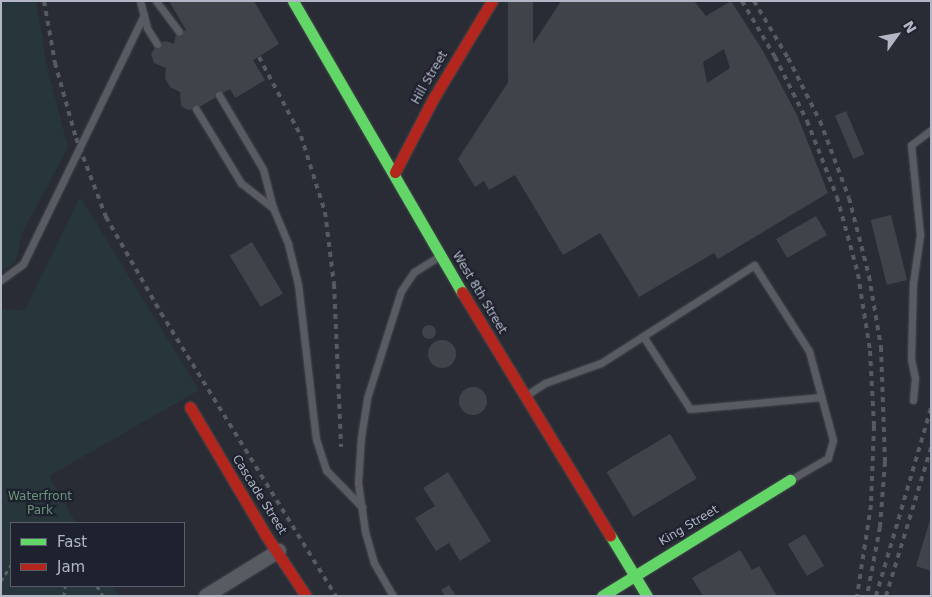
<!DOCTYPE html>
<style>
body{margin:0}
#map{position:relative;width:932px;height:597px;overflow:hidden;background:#292c34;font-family:"DejaVu Sans",sans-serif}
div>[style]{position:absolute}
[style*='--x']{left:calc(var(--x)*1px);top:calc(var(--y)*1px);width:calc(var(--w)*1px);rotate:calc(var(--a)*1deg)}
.green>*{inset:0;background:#27363a}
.building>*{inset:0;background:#40434a;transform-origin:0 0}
.round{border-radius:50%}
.path>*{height:3px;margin-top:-1.5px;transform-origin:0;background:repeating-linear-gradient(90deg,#5c5f66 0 4px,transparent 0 8px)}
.roads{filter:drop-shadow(0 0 1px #45474d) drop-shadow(0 0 1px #45474d)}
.lane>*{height:7px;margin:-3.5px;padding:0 3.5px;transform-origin:3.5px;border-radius:3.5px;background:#595b62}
.street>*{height:14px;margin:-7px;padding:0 7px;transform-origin:7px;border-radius:7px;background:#595b62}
.fast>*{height:11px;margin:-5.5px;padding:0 5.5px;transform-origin:5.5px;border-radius:5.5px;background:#63d668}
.jam>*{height:11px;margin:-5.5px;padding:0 5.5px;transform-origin:5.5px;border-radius:5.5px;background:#b3261e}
.rail>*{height:4px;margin-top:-2px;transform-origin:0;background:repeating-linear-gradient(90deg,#575a60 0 5px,transparent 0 10px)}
span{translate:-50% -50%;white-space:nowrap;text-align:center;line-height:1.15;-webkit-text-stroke:4.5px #1d222e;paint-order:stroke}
.street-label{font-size:12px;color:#b3b7c5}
.park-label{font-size:12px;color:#6c947b}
.frame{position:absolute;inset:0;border:2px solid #b3b7c5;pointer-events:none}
.legend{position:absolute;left:10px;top:522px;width:175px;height:65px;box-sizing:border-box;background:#1d222e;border:1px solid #595e6a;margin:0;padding:6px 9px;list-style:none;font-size:15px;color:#b3b7c5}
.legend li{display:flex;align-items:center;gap:10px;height:25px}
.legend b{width:25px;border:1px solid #595e6a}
.north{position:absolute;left:872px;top:10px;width:50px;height:50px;-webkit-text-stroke:4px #1d222e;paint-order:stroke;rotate:58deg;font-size:14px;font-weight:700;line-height:20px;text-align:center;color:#b3b7c5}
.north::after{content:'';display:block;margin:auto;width:18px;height:22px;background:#b3b7c5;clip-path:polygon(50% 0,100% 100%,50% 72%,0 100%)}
</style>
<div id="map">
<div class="green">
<i style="clip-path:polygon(1px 1px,36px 1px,48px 71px,68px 147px,22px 233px,16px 261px,1px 272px)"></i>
<i style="clip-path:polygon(80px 197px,199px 390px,49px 476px,76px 523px,11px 523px,11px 586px,113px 586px,119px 596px,1px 596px,1px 309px,25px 310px)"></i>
</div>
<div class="building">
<i style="clip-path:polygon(169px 1px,254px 1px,279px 44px,253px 60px,265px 80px,235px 98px,230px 89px,196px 109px,188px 110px,181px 106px,180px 92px,170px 87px,165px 78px,166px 68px,154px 63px,151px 54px,158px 43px,166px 41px,174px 44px,176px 34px,186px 30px)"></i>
<i style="left:508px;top:1px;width:25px;height:155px"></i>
<i style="clip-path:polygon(evenodd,561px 1px,694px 1px,706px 16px,731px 1px,763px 51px,797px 115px,828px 193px,718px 259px,714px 253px,639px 297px,600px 233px,563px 255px,515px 175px,489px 190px,484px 181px,475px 187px,458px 159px,561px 1px,724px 49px,730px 68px,707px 83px,703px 62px,724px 49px)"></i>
<i style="left:846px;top:111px;width:47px;height:12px;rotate:67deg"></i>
<i style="left:891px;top:215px;width:67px;height:21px;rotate:76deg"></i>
<i style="left:816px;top:216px;width:22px;height:46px;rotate:60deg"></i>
<i style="left:252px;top:242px;width:60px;height:26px;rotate:59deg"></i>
<i class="round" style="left:422px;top:325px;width:14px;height:14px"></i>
<i class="round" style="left:428px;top:340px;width:28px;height:28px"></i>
<i class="round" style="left:459px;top:387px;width:28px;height:28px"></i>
<i style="left:670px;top:434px;width:52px;height:74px;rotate:59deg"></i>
<i style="clip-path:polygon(448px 472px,491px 541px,460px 561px,449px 543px,436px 551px,415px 518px,435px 506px,423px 488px)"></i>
<i style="clip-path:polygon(930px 520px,931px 520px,931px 571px,916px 566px)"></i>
<i style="left:805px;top:534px;width:37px;height:20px;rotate:59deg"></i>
<i style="clip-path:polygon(740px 550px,752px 570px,759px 566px,777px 596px,703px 596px,692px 578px)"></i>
<i style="clip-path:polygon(449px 585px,456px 596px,445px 596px,441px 590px)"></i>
</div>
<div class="path">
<i style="--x:1;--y:581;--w:19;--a:-58"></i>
<i style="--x:97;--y:586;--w:12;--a:59"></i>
<i style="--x:64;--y:596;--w:10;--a:-84"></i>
</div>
<div class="roads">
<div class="lane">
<i style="--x:140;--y:1;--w:28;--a:75"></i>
<i style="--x:147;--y:28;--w:19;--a:58"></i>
<i style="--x:156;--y:1;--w:38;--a:53"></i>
<i style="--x:219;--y:95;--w:86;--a:59.3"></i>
<i style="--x:263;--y:169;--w:40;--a:75.6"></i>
<i style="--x:196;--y:109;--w:87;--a:58.7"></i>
<i style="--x:241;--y:183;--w:41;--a:38"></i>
<i style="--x:273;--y:208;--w:39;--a:67"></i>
<i style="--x:288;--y:244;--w:41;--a:76"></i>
<i style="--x:298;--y:284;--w:156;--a:83.4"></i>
<i style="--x:316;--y:439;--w:33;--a:72"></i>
<i style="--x:326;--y:470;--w:52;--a:45.8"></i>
<i style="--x:1;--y:280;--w:27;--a:-36"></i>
<i style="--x:23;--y:264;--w:277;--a:-64.1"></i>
<i style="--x:643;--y:336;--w:87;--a:57.2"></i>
<i style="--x:690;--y:409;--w:132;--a:-5.2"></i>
<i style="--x:525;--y:396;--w:24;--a:-33"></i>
<i style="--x:545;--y:383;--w:59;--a:-19.7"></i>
<i style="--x:601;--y:363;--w:182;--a:-32.6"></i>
<i style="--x:754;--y:265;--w:102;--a:57.4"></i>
<i style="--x:809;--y:351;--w:92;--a:74.9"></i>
<i style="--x:833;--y:440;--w:19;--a:106"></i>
<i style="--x:828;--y:458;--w:44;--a:149.9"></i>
<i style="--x:913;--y:400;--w:22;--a:-85"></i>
<i style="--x:915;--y:378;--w:19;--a:-102"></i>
<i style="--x:911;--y:359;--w:76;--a:-88.5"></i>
<i style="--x:913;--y:283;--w:49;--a:-81.7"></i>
<i style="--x:920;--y:235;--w:90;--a:-95.7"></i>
<i style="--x:911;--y:145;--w:25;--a:-37"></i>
<i style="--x:393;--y:596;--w:38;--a:-120"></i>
<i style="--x:374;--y:563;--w:33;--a:-106"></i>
<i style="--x:365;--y:531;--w:49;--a:-98.3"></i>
<i style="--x:358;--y:483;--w:46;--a:-86.3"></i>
<i style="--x:361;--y:437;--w:39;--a:-81"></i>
<i style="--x:367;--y:398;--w:112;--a:-72.4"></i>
<i style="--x:401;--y:291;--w:23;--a:-56"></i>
<i style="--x:414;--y:272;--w:31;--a:-32"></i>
</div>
<div class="street">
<i style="--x:206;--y:596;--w:86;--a:-31.7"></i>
</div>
<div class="fast">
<i style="--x:293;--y:1;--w:337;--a:59.9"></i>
<i style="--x:610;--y:535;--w:71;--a:58.8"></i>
<i style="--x:602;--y:596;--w:221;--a:-31.7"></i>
</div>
<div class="jam">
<i style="--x:395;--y:172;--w:82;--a:-62.5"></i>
<i style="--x:433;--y:99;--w:114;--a:-59"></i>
<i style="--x:462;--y:292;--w:285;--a:58.7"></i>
<i style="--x:190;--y:407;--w:147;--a:59.4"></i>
<i style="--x:265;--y:534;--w:74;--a:56.5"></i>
</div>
</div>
<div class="rail">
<i style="--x:44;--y:1;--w:63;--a:79.9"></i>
<i style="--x:55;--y:63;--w:78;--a:74.4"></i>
<i style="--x:76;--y:138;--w:85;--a:69.2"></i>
<i style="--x:106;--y:217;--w:111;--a:60.2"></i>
<i style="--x:161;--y:313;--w:333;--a:58.3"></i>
<i style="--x:742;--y:1;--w:65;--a:59.5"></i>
<i style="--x:775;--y:57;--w:72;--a:63.4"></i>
<i style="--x:807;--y:121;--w:82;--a:68.5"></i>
<i style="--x:837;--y:197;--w:80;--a:74.7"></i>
<i style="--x:858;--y:274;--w:78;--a:81.1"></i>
<i style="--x:870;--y:351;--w:75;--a:86.9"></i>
<i style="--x:874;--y:426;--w:79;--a:92.2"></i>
<i style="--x:871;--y:505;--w:92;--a:98.7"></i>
<i style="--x:754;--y:1;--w:66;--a:59.2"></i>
<i style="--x:788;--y:58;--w:71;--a:63.1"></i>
<i style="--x:820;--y:121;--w:82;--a:69.4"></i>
<i style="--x:849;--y:198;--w:81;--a:75.6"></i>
<i style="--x:869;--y:276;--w:72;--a:80.4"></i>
<i style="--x:881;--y:347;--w:115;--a:88"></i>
<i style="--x:885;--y:462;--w:65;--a:94.4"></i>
<i style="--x:880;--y:527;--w:70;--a:100.7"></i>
<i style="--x:259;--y:57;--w:89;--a:62"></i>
<i style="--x:301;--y:136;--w:80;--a:72.5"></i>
<i style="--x:325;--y:212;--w:73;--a:82.9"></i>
<i style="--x:334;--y:284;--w:163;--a:87.5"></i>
<i style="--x:876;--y:596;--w:196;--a:-73.7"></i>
<i style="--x:886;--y:596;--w:155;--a:-73.1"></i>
</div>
<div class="street-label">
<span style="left:430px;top:78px;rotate:-60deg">Hill Street</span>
<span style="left:479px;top:293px;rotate:59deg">West 8th Street</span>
<span style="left:259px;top:495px;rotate:58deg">Cascade Street</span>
<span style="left:689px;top:526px;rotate:-31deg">King Street</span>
</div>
<div class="park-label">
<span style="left:40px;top:504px">Waterfront<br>Park</span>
</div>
<div class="frame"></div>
<ul class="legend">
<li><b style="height:6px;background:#63d668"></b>Fast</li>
<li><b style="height:6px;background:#b3261e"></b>Jam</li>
</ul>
<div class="north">N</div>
</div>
